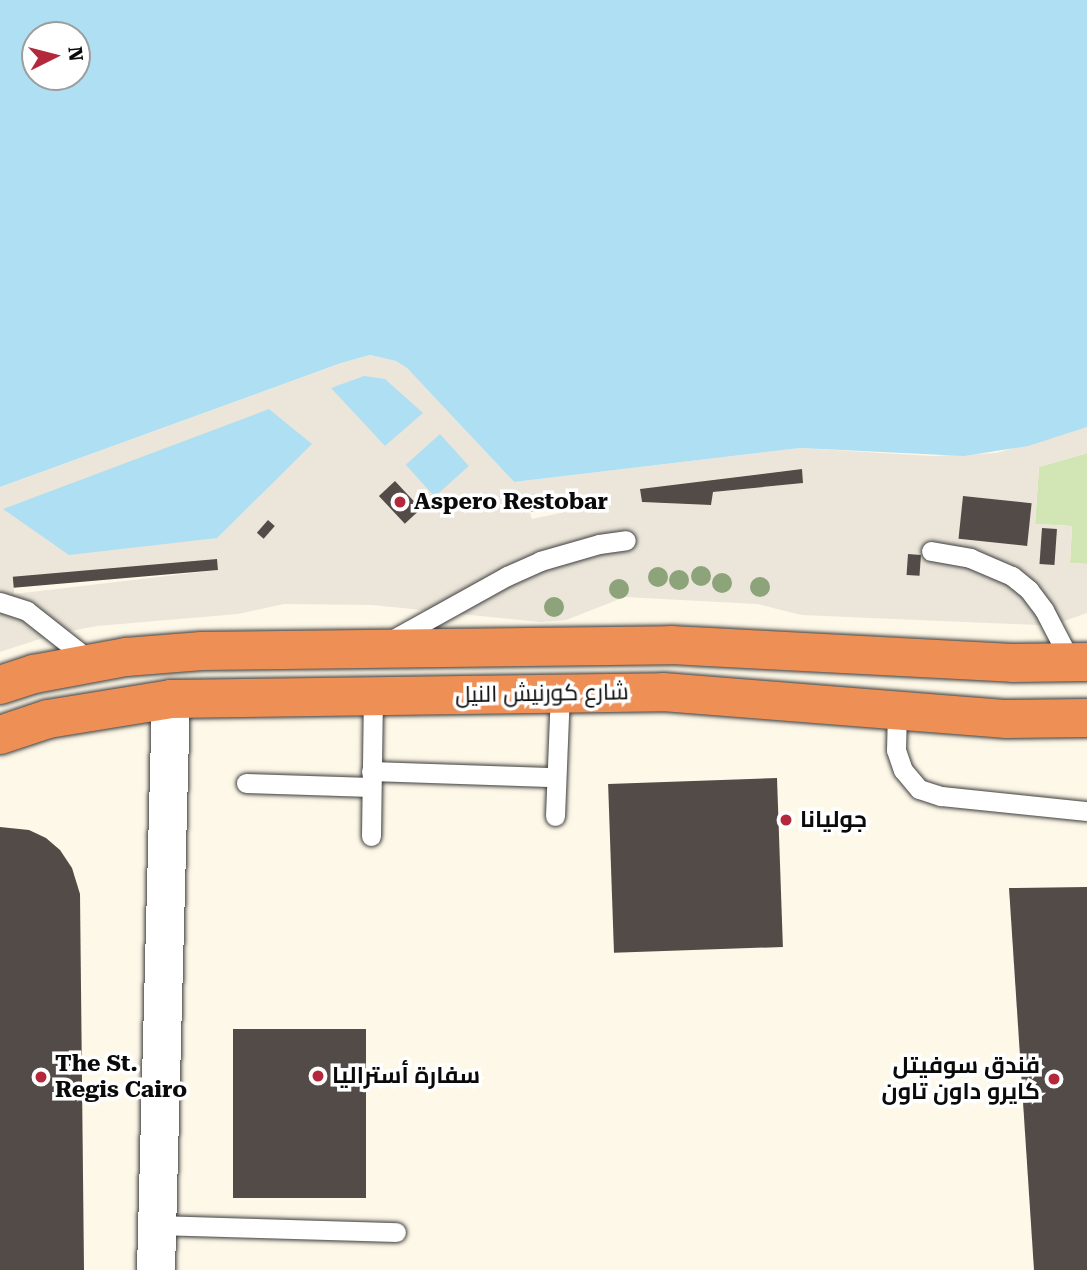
<!DOCTYPE html>
<meta charset="utf-8">
<style>
body{margin:0}
#map{position:relative;width:1087px;height:1270px;overflow:hidden;background:#fef8e8;font-family:"Roboto Serif",Cairo,serif}
div>[style]{position:absolute}
[style*='--x']{left:calc(var(--x)*1px);top:calc(var(--y)*1px);width:calc(var(--w)*1px);rotate:calc(var(--a)*1deg)}
.green>*{inset:0;background:#d2e6b5}
.plaza>*{inset:0;background:#ece6da}
.water>*{inset:0;background:#afdff3;transform-origin:0 0}
.building>*{inset:0;background:#524b47;transform-origin:0 0}
.roads{filter:drop-shadow(0 0 2px #3d3d3d) drop-shadow(0 0 2px #3d3d3d)}
.lane>*{height:19px;margin:-9.5px;padding:0 9.5px;transform-origin:9.5px;border-radius:9.5px;background:#fff}
.street>*{height:38px;margin:-19px;padding:0 19px;transform-origin:19px;border-radius:19px;background:#fff}
.highway>*{height:38px;margin:-19px;padding:0 19px;transform-origin:19px;border-radius:19px;background:#ee8f56}
.trees>*{width:20px;height:20px;margin:-10px;border-radius:50%;background:#8da379}
.dots>*{width:19px;height:19px;translate:-50% -50%;box-sizing:border-box;border:4px solid #fff;border-radius:50%}
span{translate:-50% -50%;white-space:nowrap;text-align:center;line-height:1.15;-webkit-text-stroke:7px #fff;paint-order:stroke}
.poi-label{font-size:23px;color:#0a0a0a;font-weight:700}
.left{translate:0 -50%;text-align:left}
.right{translate:-100% -50%;text-align:right}
.street-label{font-size:23px;color:#0a0a0a}
.north{position:absolute;left:21px;top:21px;width:70px;height:70px;box-sizing:border-box;background:#fff;border:2px solid #9d9d9d;border-radius:50%;rotate:84deg;font-size:19px;font-weight:700;line-height:28px;text-align:center;color:#0a0a0a}
.north::after{content:'';display:block;margin:auto;width:24px;height:32px;background:#b3293b;clip-path:polygon(50% 0,100% 100%,50% 72%,0 100%)}
</style>
<div id="map">
<div class="green">
<i style="clip-path:polygon(1087px 453px,1087px 564px,1070px 563px,1072px 526px,1035px 524px,1039px 467px)"></i>
</div>
<div class="plaza">
<i style="clip-path:polygon(evenodd,370px 355px,396px 361px,407px 368px,514px 482px,800px 448px,932px 456px,996px 453px,1087px 427px,1087px 453px,1039px 467px,1035px 524px,1072px 526px,1070px 563px,1087px 564px,1087px 613px,1053px 625px,1037px 625px,801px 615px,757px 604px,625px 597px,566px 620px,540px 622px,372px 605px,284px 604px,238px 614px,97px 626px,55px 634px,0 652px,0 487px,341px 363px,370px 355px,801px 469px,803px 483px,713px 492px,711px 505px,642px 502px,640px 489px,801px 469px,370px 355px,395px 481px,420px 509px,405px 523px,380px 496px,395px 481px,370px 355px,601px 495px,602px 504px,532px 519px,529px 510px,601px 495px,370px 355px,963px 496px,1031px 503px,1027px 546px,959px 539px,963px 496px,370px 355px,216px 559px,218px 570px,14px 594px,14px 583px,216px 559px)"></i>
</div>
<div class="water">
<i style="clip-path:polygon(evenodd,0 0,1087px 0,1087px 427px,1028px 446px,964px 456px,800px 448px,514px 482px,407px 368px,396px 361px,370px 355px,341px 363px,0 487px,0 0,35px 35px,77px 35px,77px 77px,35px 77px,35px 35px)"></i>
<i style="clip-path:polygon(364px 376px,385px 379px,423px 413px,385px 446px,331px 388px)"></i>
<i style="clip-path:polygon(269px 409px,312px 444px,217px 538px,69px 555px,3px 509px)"></i>
<i style="left:440px;top:434px;width:43px;height:46px;rotate:48deg"></i>
</div>
<div class="building">
<i style="clip-path:polygon(802px 469px,803px 483px,713px 492px,711px 505px,642px 502px,640px 489px)"></i>
<i style="left:395px;top:481px;width:38px;height:22px;rotate:47deg"></i>
<i style="left:601px;top:494px;width:10px;height:74px;rotate:84deg"></i>
<i style="left:963px;top:496px;width:69px;height:43px;rotate:6deg"></i>
<i style="left:268px;top:520px;width:9px;height:17px;rotate:41deg"></i>
<i style="left:1042px;top:528px;width:15px;height:36px;rotate:4deg"></i>
<i style="left:908px;top:554px;width:13px;height:21px;rotate:4deg"></i>
<i style="left:217px;top:559px;width:11px;height:205px;rotate:85deg"></i>
<i style="left:777px;top:778px;width:169px;height:169px;rotate:88deg"></i>
<i style="clip-path:polygon(0 827px,29px 830px,46px 838px,60px 850px,72px 868px,80px 894px,84px 1270px,0 1270px)"></i>
<i style="clip-path:polygon(1087px 887px,1087px 1270px,1034px 1270px,1009px 888px)"></i>
<i style="left:233px;top:1029px;width:133px;height:169px"></i>
</div>
<div class="roads">
<div class="lane">
<i style="--x:931;--y:551;--w:40;--a:10"></i>
<i style="--x:970;--y:558;--w:46;--a:23.2"></i>
<i style="--x:1012;--y:576;--w:22;--a:39"></i>
<i style="--x:1029;--y:590;--w:25;--a:53"></i>
<i style="--x:1044;--y:610;--w:59;--a:62.6"></i>
<i style="--x:0;--y:602;--w:28;--a:18"></i>
<i style="--x:27;--y:611;--w:84;--a:38.2"></i>
<i style="--x:388;--y:642;--w:136;--a:-29"></i>
<i style="--x:507;--y:576;--w:36;--a:-24"></i>
<i style="--x:540;--y:561;--w:61;--a:-16.1"></i>
<i style="--x:599;--y:544;--w:27;--a:-8"></i>
<i style="--x:897;--y:710;--w:40;--a:91.4"></i>
<i style="--x:896;--y:750;--w:21;--a:71"></i>
<i style="--x:903;--y:770;--w:25;--a:50"></i>
<i style="--x:919;--y:789;--w:23;--a:18"></i>
<i style="--x:941;--y:796;--w:147;--a:5.9"></i>
<i style="--x:371;--y:771;--w:185;--a:1.9"></i>
<i style="--x:246;--y:783;--w:125;--a:1.8"></i>
<i style="--x:555;--y:816;--w:123;--a:-87.7"></i>
<i style="--x:371;--y:836;--w:140;--a:-89.2"></i>
<i style="--x:157;--y:1225;--w:239;--a:1.7"></i>
</div>
<div class="street">
<i style="--x:156;--y:1270;--w:571;--a:-88.5"></i>
</div>
<div class="highway">
<i style="--x:0;--y:685;--w:36;--a:-18"></i>
<i style="--x:34;--y:674;--w:94;--a:-10.5"></i>
<i style="--x:126;--y:657;--w:76;--a:-4.5"></i>
<i style="--x:202;--y:651;--w:469;--a:-0.7"></i>
<i style="--x:671;--y:645;--w:342;--a:3"></i>
<i style="--x:1013;--y:663;--w:74;--a:-0.8"></i>
<i style="--x:0;--y:735;--w:51;--a:-18.4"></i>
<i style="--x:48;--y:719;--w:125;--a:-9.2"></i>
<i style="--x:171;--y:699;--w:492;--a:-0.8"></i>
<i style="--x:663;--y:692;--w:345;--a:4.5"></i>
<i style="--x:1007;--y:719;--w:80;--a:-0.7"></i>
</div>
</div>
<div class="trees">
<i style="left:701px;top:576px"></i>
<i style="left:658px;top:577px"></i>
<i style="left:679px;top:580px"></i>
<i style="left:722px;top:583px"></i>
<i style="left:760px;top:587px"></i>
<i style="left:619px;top:589px"></i>
<i style="left:554px;top:607px"></i>
</div>
<div class="dots">
<i style="left:400px;top:502px;background:#b3293b"></i>
<i style="left:786px;top:820px;background:#b3293b"></i>
<i style="left:318px;top:1076px;background:#b3293b"></i>
<i style="left:41px;top:1077px;background:#b3293b"></i>
<i style="left:1054px;top:1079px;background:#b3293b"></i>
</div>
<div class="poi-label">
<span class="left" style="left:414px;top:502px">Aspero Restobar</span>
<span class="left" style="left:800px;top:820px">جوليانا</span>
<span class="left" style="left:55px;top:1077px">The St.<br>Regis Cairo</span>
<span class="right" style="left:1040px;top:1079px">فندق سوفيتل<br>كايرو داون تاون</span>
<span class="left" style="left:332px;top:1076px">سفارة أستراليا</span>
</div>
<div class="street-label">
<span style="left:542px;top:694px;rotate:-1deg">شارع كورنيش النيل</span>
</div>
<div class="north">N</div>
</div>
